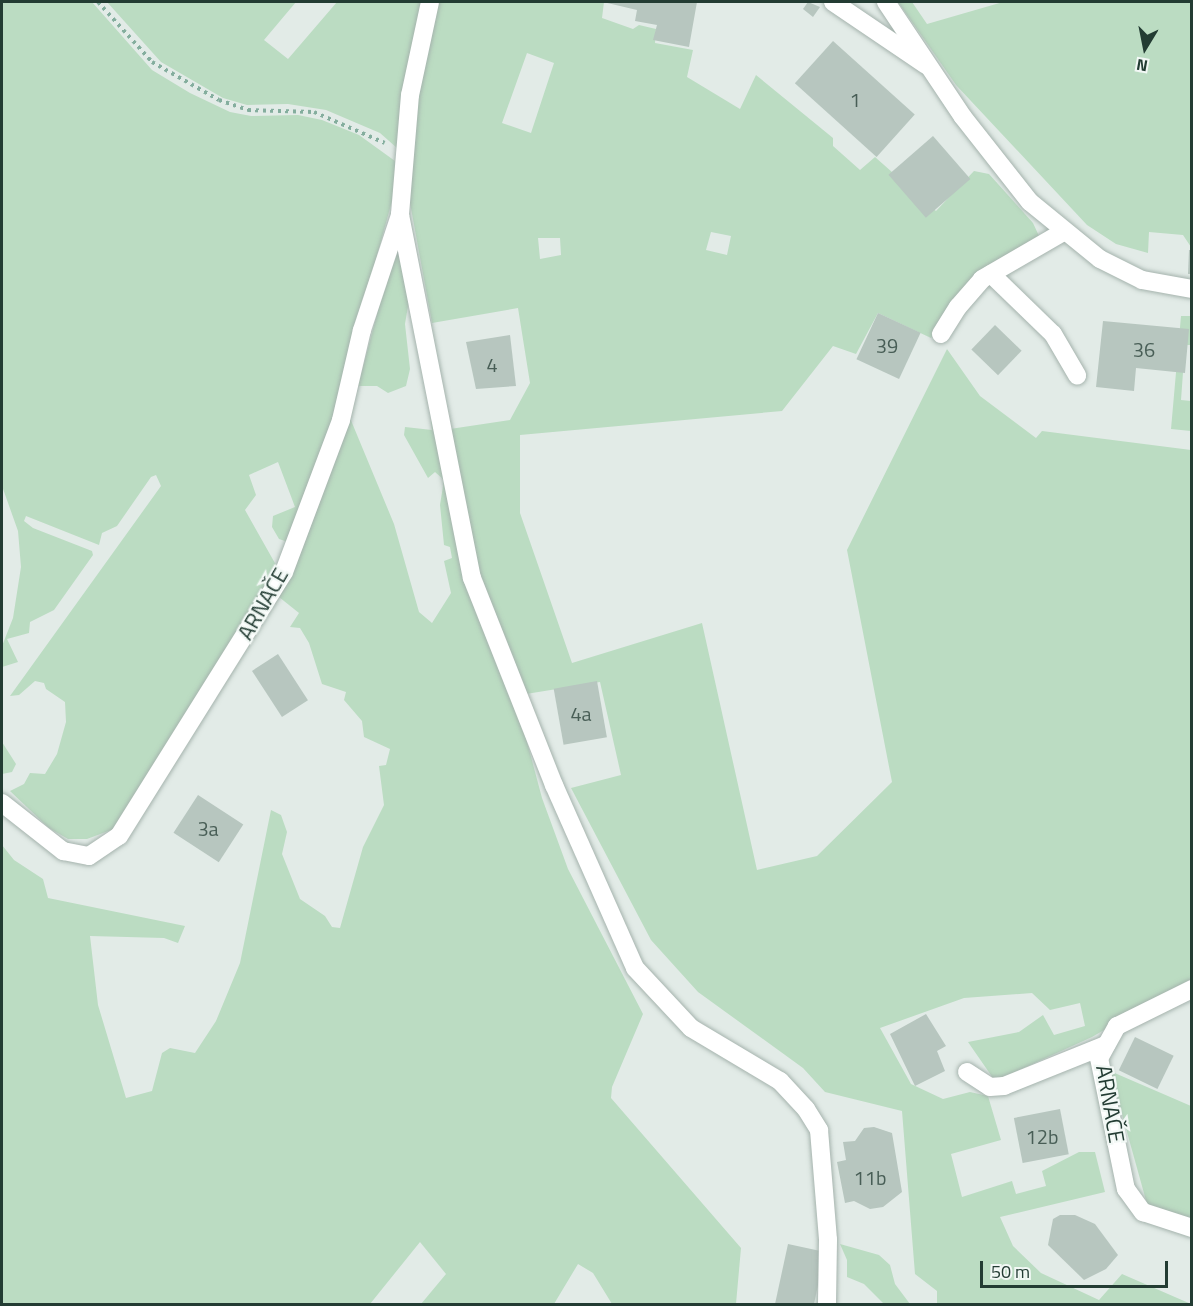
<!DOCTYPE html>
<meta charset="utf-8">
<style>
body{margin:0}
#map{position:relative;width:1193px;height:1306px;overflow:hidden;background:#e2ebe7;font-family:"Titillium Web",sans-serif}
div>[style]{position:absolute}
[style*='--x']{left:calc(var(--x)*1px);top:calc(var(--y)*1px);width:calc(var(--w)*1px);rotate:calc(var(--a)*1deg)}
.green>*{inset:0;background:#bbdcc2}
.building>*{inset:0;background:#b7c6bf;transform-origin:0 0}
.path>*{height:4px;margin-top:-2px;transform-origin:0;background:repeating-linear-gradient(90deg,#84ae9e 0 3px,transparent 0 7.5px)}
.roads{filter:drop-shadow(0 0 2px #a5b3ad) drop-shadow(0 0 2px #a5b3ad)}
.minor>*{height:18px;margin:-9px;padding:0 9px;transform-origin:9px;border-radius:9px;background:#fff}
.tertiary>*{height:18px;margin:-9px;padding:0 9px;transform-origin:9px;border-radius:9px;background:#fff}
span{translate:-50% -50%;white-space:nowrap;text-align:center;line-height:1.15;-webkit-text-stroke:4.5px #f2f8f5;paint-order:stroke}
.number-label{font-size:20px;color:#485e56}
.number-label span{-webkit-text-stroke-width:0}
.street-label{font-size:22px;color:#233c33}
.frame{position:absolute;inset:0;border:3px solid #233c33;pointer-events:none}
.north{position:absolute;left:1115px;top:18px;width:60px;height:60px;-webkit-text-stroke:4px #f2f8f5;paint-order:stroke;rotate:190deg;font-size:16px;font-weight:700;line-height:24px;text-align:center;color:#233c33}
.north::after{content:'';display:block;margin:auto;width:21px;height:27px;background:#233c33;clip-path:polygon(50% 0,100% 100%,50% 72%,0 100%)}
.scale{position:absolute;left:980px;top:1261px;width:188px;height:27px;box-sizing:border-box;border:3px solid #233c33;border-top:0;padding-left:8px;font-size:18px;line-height:21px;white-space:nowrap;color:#233c33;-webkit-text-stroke:4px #f2f8f5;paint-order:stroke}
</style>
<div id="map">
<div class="green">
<i style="clip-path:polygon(2px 2px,92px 2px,152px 70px,190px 93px,230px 112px,251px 116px,298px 115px,322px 120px,359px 135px,395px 161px,395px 190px,350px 354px,352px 364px,291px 543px,279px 539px,272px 527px,273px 516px,295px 507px,278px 462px,249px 475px,256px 495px,245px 510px,280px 572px,119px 827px,87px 839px,68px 839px,49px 828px,10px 791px,24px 784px,30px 773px,45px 774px,57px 754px,66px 722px,65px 702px,46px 689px,44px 683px,35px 681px,19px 695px,10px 696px,161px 486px,156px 475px,151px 477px,117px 526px,102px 533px,99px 545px,26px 516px,24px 521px,33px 528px,92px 551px,93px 555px,54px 610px,30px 622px,29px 633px,7px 639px,18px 662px,2px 667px,2px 646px,13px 618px,21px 567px,18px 531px,2px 486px)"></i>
<i style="clip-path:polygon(107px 2px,296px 2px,264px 40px,288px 59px,337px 2px,422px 2px,397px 148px,380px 133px,326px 110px,288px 104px,247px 105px,223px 98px,161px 62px)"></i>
<i style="clip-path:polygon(evenodd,435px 2px,604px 2px,602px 18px,633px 29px,639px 25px,656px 29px,655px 43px,693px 50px,687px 77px,740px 109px,756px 75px,833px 138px,833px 146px,860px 170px,875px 157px,936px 211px,974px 171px,989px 174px,1033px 223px,1039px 236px,950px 309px,931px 338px,878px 313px,856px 354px,833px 346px,782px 411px,520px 435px,520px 513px,572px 663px,702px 623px,757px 870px,817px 856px,892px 782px,847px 550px,947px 349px,980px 396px,1036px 438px,1042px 431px,1191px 450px,1191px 979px,1092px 1037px,995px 1081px,968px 1042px,1019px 1032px,1043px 1015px,1054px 1035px,1085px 1026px,1080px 1003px,1050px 1010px,1032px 993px,964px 998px,880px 1028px,911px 1084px,943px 1099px,970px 1092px,988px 1096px,1001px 1140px,951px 1154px,962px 1197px,1012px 1181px,1016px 1194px,1046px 1186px,1042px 1171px,1079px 1152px,1095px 1152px,1105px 1192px,1000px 1217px,1013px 1246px,1041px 1273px,1099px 1300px,1122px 1274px,1191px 1304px,937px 1304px,937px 1291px,915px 1274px,902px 1111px,825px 1092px,803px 1068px,698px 992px,651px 940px,571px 788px,621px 775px,600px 682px,526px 694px,474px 567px,450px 429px,510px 420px,530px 383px,518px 308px,432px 323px,408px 192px,411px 132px,435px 2px,527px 53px,554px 63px,531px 133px,502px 123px,527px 53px,435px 2px,711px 232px,731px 236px,727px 255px,706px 250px,711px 232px,435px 2px,538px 238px,560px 238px,561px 255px,540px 259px,538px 238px)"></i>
<i style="clip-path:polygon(898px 2px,912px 2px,927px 24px,1003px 2px,1191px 2px,1191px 247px,1183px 235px,1149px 232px,1148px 253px,1116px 244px,1087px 225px,956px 85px)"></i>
<i style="clip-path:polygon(393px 254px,406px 254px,415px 302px,408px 306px,405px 324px,410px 369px,406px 386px,388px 393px,377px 386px,358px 386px)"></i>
<i style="clip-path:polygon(1181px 316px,1191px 316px,1191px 345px,1185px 345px,1181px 400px,1191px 401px,1191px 431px,1171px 429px)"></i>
<i style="clip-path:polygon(350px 418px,394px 524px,419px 612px,432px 623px,451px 593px,444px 561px,452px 558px,450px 547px,444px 545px,440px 505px,444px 480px,435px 472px,428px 478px,404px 435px,405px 427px,432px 430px,431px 421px,435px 419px,476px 612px,526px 738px,542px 798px,568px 869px,643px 1014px,612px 1087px,611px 1098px,741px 1248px,736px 1304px,612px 1304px,593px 1273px,578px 1264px,554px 1304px,421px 1304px,446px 1274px,420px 1242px,370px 1304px,2px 1304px,2px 845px,14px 860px,43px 879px,48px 898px,185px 926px,178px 943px,164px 938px,90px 936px,98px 1005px,126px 1098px,152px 1091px,162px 1053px,170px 1048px,195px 1053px,216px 1021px,240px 963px,271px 810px,281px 815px,287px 832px,282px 854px,300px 899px,325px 916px,332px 927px,340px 928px,363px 847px,384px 805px,379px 766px,386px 765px,390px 749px,364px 737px,362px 721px,344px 700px,346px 692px,322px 684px,309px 643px,300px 628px,290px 627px,299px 613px,279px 597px)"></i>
<i style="clip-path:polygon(2px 742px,16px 764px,12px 772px,2px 774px)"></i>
<i style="clip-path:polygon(1110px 1071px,1191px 1106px,1191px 1222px,1147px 1204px)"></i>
<i style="clip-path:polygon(840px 1244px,879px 1255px,890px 1265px,895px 1284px,910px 1304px,884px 1304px,864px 1284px,847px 1277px,847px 1260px)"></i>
</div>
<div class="building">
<i style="clip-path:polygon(603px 2px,697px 2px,689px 47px,653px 40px,657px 25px,635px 21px,637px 10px)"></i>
<i style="clip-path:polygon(808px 2px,820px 7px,813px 17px,803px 9px)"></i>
<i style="left:833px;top:41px;width:110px;height:57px;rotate:42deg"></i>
<i style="left:933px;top:136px;width:57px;height:59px;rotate:49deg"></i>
<i style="clip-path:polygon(1189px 250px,1192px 250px,1192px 274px,1188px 274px)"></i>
<i style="left:878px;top:313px;width:47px;height:51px;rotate:25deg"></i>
<i style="clip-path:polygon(1103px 321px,1189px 329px,1185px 373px,1136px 368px,1134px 391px,1096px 387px)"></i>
<i style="left:995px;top:325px;width:37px;height:34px;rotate:44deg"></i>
<i style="clip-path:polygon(510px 335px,516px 386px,476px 389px,466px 342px)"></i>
<i style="left:278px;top:654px;width:55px;height:31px;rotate:57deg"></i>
<i style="left:597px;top:681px;width:57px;height:44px;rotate:80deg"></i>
<i style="left:198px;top:795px;width:54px;height:45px;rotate:33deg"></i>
<i style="clip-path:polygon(926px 1014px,946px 1046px,937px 1051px,945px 1071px,915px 1086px,890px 1034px)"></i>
<i style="left:1135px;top:1037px;width:43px;height:37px;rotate:26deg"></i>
<i style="left:1060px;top:1109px;width:46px;height:47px;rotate:79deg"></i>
<i style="clip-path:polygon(874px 1127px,892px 1133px,902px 1192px,883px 1207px,870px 1209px,854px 1201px,845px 1203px,837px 1162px,846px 1160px,843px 1142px,855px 1141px,864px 1128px)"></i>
<i style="clip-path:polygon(1060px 1215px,1075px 1215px,1095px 1224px,1118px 1255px,1106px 1269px,1084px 1280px,1048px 1245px,1053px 1219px)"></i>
<i style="clip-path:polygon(788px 1244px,825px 1252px,814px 1304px,775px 1304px)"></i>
</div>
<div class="path">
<i style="--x:98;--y:2;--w:81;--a:48"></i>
<i style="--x:152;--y:62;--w:77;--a:29.6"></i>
<i style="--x:219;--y:100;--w:31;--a:19"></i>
<i style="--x:248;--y:110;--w:66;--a:1.7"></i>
<i style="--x:314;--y:112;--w:77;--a:23.6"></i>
</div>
<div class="roads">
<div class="minor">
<i style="--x:430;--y:2;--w:95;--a:102.1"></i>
<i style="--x:410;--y:95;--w:120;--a:94.8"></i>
<i style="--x:400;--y:215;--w:370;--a:78.8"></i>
<i style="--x:472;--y:578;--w:223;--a:68.4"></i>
<i style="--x:554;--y:785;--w:200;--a:66.1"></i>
<i style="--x:635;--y:968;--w:82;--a:47"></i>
<i style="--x:691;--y:1028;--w:104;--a:30.8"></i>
<i style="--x:780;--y:1081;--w:38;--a:47"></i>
<i style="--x:806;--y:1109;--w:25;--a:58"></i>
<i style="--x:819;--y:1130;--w:110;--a:85.3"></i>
<i style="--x:828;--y:1240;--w:64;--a:90.9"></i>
<i style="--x:833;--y:2;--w:112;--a:34.1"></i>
<i style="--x:991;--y:274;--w:86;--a:44.1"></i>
<i style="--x:1053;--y:334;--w:48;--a:59.7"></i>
<i style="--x:941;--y:334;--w:32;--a:-58"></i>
<i style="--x:958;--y:307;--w:37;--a:-49"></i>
<i style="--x:982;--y:279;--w:94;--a:-30.1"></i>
<i style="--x:2;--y:803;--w:78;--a:38.2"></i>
<i style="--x:63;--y:851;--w:26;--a:11"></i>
<i style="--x:89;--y:856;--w:36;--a:-34"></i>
<i style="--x:119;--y:836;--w:311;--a:-58"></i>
<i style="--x:284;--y:572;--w:162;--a:-69.4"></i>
<i style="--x:341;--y:420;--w:92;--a:-76.9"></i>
<i style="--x:362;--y:330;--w:121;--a:-71.7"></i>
<i style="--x:1192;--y:989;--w:84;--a:153.7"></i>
<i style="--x:1117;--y:1026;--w:37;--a:119"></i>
<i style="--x:1099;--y:1058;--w:134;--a:78.4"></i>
<i style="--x:1126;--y:1189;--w:29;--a:54"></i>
<i style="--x:1143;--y:1212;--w:52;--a:18.1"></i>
<i style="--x:967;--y:1072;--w:27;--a:33"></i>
<i style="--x:990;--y:1087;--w:14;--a:-4"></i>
<i style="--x:1004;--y:1086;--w:110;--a:-21.9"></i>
</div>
<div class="tertiary">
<i style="--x:886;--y:2;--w:138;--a:56.2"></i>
<i style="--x:963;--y:117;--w:108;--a:51.8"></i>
<i style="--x:1030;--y:202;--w:90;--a:39.2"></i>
<i style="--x:1100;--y:259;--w:47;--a:26.6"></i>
<i style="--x:1142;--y:280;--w:51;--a:10.2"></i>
</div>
</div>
<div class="number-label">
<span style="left:855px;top:99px">1</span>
<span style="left:887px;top:345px">39</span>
<span style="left:1144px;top:349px">36</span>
<span style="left:492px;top:364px">4</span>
<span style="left:581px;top:713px">4a</span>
<span style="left:208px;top:828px">3a</span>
<span style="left:1042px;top:1136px">12b</span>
<span style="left:870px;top:1177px">11b</span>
</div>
<div class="street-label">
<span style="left:263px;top:604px;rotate:-60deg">ARNAČE</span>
<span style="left:1110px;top:1104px;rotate:80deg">ARNAČE</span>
</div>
<div class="frame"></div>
<div class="north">N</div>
<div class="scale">50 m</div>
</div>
